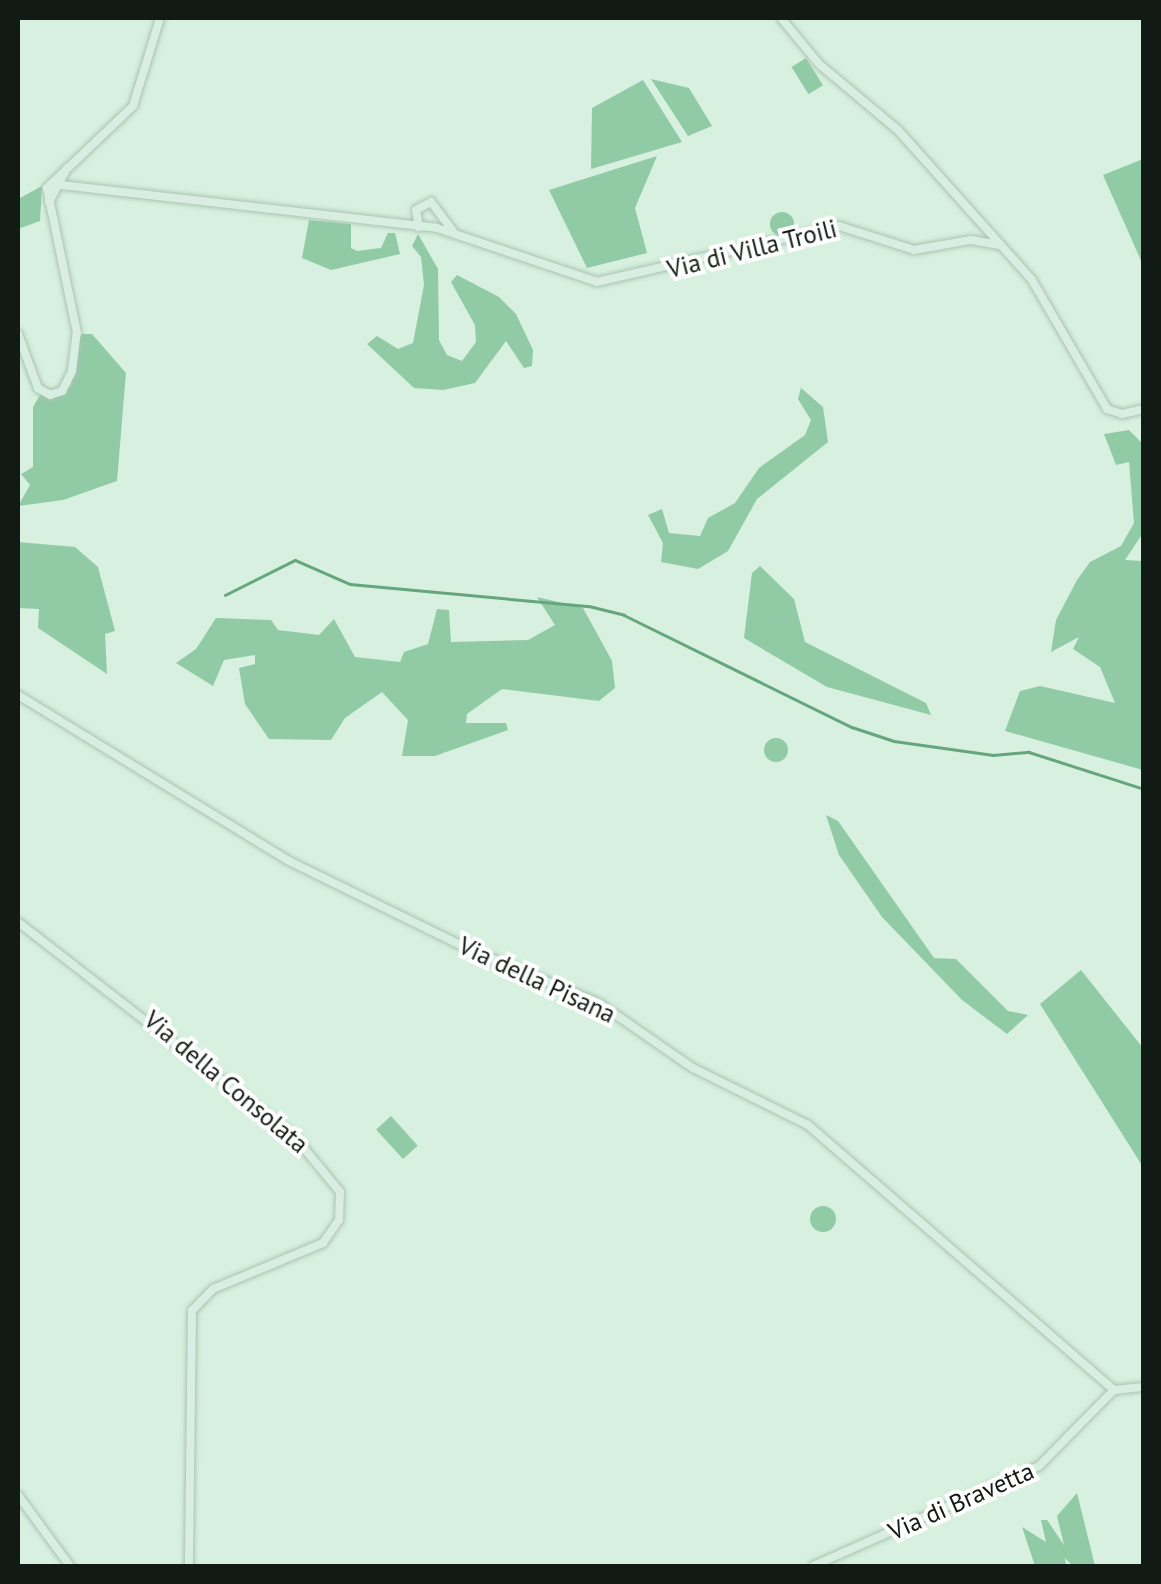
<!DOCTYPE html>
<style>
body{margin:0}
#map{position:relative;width:1161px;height:1584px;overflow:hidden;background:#d7f0df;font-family:"PT Sans",sans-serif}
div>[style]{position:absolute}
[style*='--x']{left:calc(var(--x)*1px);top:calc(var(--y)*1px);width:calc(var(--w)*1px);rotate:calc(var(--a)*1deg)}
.green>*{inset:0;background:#91cba6;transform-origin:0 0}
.round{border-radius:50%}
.stream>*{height:2.5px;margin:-1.25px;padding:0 1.25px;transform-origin:1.25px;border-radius:1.25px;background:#66a67e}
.roads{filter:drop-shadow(0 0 2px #aac3b2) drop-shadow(0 0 2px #aac3b2)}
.secondary>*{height:8px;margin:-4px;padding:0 4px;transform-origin:4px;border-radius:4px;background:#d7eee0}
span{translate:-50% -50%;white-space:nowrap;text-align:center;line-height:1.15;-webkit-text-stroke:8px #fff;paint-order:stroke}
.street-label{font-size:25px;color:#111a14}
.frame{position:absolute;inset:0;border:20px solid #111a14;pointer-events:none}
</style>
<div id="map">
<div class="green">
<i style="left:806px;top:58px;width:32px;height:17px;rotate:58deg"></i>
<i style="clip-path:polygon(651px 79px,689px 88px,712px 126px,688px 136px)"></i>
<i style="clip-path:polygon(643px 80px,682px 142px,591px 169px,592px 108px)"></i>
<i style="clip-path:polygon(657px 156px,635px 208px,647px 253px,587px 268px,549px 190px)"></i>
<i style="clip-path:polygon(1143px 159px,1143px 265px,1103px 175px)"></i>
<i style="clip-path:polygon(42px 186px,40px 221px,18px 229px,18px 199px)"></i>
<i class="round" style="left:770px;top:212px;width:24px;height:24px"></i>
<i style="clip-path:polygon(309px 220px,351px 224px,351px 248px,357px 251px,381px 248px,388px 233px,395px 233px,400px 254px,331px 270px,302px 258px)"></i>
<i style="clip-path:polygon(418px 234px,438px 269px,439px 340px,447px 355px,462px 361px,476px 342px,475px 325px,451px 282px,457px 275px,499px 297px,516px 314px,533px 350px,532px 366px,524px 368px,506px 341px,475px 383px,443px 390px,414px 388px,367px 344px,377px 336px,398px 349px,413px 343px,424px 285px,421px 257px,412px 246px)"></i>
<i style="clip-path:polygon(81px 334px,92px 334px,126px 373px,117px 481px,63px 500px,18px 506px,30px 485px,21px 474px,33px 467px,33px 407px,40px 395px,57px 397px,71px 386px)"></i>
<i style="clip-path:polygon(801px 388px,823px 407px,828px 442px,757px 499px,728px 551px,698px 569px,661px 562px,663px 543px,648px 515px,662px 509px,669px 533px,700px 536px,708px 518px,735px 503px,759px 468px,805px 435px,811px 420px,798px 399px)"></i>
<i style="clip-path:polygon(1129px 430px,1144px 445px,1143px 533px,1125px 560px,1143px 561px,1143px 770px,1005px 731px,1020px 691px,1040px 686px,1115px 703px,1100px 667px,1073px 649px,1079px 637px,1051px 652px,1056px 620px,1077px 580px,1090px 562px,1121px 546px,1134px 523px,1129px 462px,1116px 465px,1104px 434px)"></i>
<i style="clip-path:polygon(18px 542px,75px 547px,98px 567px,115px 631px,105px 634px,107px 674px,38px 628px,39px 609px,18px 608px)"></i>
<i style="clip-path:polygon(760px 566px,794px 599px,805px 642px,926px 703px,931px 715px,827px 687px,744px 638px,752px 573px)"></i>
<i style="clip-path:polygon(537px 597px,583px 608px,612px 661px,615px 688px,599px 701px,502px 689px,467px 714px,466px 723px,506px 723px,508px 730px,435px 756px,402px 756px,408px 720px,382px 692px,345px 718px,331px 740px,269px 739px,245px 704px,239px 668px,255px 664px,255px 655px,224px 660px,213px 686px,176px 663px,196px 649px,216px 618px,271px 620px,278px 630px,319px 635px,334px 619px,355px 657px,400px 662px,404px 652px,428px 644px,437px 609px,449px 610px,451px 642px,528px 640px,555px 625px)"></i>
<i class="round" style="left:764px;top:738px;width:24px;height:24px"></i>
<i style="clip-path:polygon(826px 815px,838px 821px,934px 958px,956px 959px,1008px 1011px,1028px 1015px,1007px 1034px,962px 1000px,882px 917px,839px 855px)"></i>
<i style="clip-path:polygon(1081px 970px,1143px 1048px,1143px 1167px,1040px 1004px)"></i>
<i style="left:391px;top:1116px;width:40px;height:20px;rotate:48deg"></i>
<i class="round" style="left:810px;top:1206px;width:26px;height:26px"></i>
<i style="clip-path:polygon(1077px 1493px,1095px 1566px,1073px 1566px,1065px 1558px,1066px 1566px,1035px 1566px,1022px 1527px,1046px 1542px,1041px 1520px,1047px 1520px,1064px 1545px,1057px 1516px)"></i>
</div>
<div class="stream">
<i style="--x:225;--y:595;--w:78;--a:-26.6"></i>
<i style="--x:295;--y:560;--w:60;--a:23.6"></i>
<i style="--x:350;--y:584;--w:240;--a:5.3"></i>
<i style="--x:589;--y:606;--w:36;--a:14"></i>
<i style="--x:624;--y:615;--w:254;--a:26.2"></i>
<i style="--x:852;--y:727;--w:44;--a:18.4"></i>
<i style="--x:894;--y:741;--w:100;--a:8"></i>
<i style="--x:993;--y:755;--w:36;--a:-5"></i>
<i style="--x:1029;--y:752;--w:121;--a:17.8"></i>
</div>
<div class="roads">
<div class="secondary">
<i style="--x:781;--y:18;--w:60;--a:50.4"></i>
<i style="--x:819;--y:64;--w:103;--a:39.9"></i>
<i style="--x:898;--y:130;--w:201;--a:48.2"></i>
<i style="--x:1032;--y:280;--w:149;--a:59.8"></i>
<i style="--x:1107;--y:409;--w:16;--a:18"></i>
<i style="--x:1122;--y:414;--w:23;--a:-13"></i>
<i style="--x:61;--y:185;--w:378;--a:6.5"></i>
<i style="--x:437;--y:228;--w:169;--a:18.6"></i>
<i style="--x:597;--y:282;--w:248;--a:-13"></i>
<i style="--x:839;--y:226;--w:79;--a:17.7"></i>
<i style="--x:914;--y:250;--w:58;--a:-10"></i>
<i style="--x:971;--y:240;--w:29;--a:10"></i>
<i style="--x:49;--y:202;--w:38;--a:-62"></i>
<i style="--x:419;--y:227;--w:17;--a:-100"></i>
<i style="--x:416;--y:210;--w:17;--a:-28"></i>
<i style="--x:431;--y:202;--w:36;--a:53"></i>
<i style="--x:18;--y:334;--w:58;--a:69.7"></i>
<i style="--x:38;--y:388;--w:14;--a:30"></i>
<i style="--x:50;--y:395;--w:13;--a:-18"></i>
<i style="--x:62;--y:391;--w:22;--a:-63"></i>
<i style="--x:72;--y:371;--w:38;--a:-83"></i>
<i style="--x:77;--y:333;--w:148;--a:-101.7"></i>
<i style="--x:47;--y:188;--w:119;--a:-43.6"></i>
<i style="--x:133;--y:106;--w:92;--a:-72.9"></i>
<i style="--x:18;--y:695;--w:316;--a:31.5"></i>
<i style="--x:287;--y:860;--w:203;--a:26.1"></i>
<i style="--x:469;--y:949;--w:141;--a:22.6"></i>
<i style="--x:599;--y:1003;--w:114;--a:34.7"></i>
<i style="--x:693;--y:1068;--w:128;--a:26.4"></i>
<i style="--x:808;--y:1125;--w:405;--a:40.9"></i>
<i style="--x:18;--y:922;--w:349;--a:37.8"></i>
<i style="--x:294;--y:1136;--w:72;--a:50.6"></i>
<i style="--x:340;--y:1192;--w:28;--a:92"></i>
<i style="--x:339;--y:1220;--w:28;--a:125"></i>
<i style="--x:323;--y:1243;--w:119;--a:157.3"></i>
<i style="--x:213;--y:1289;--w:30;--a:134"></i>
<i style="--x:192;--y:1311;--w:255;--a:90.7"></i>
<i style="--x:18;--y:1495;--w:88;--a:53.8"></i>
<i style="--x:813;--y:1566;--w:247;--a:-23.9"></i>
<i style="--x:1039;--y:1466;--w:107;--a:-45.4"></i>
<i style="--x:1114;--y:1390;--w:30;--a:-6"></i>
</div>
</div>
<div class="street-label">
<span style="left:752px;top:249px;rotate:-14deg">Via di Villa Troili</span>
<span style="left:537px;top:980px;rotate:25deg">Via della Pisana</span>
<span style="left:226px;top:1082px;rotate:40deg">Via della Consolata</span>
<span style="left:961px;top:1501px;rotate:-24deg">Via di Bravetta</span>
</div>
<div class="frame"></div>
</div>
